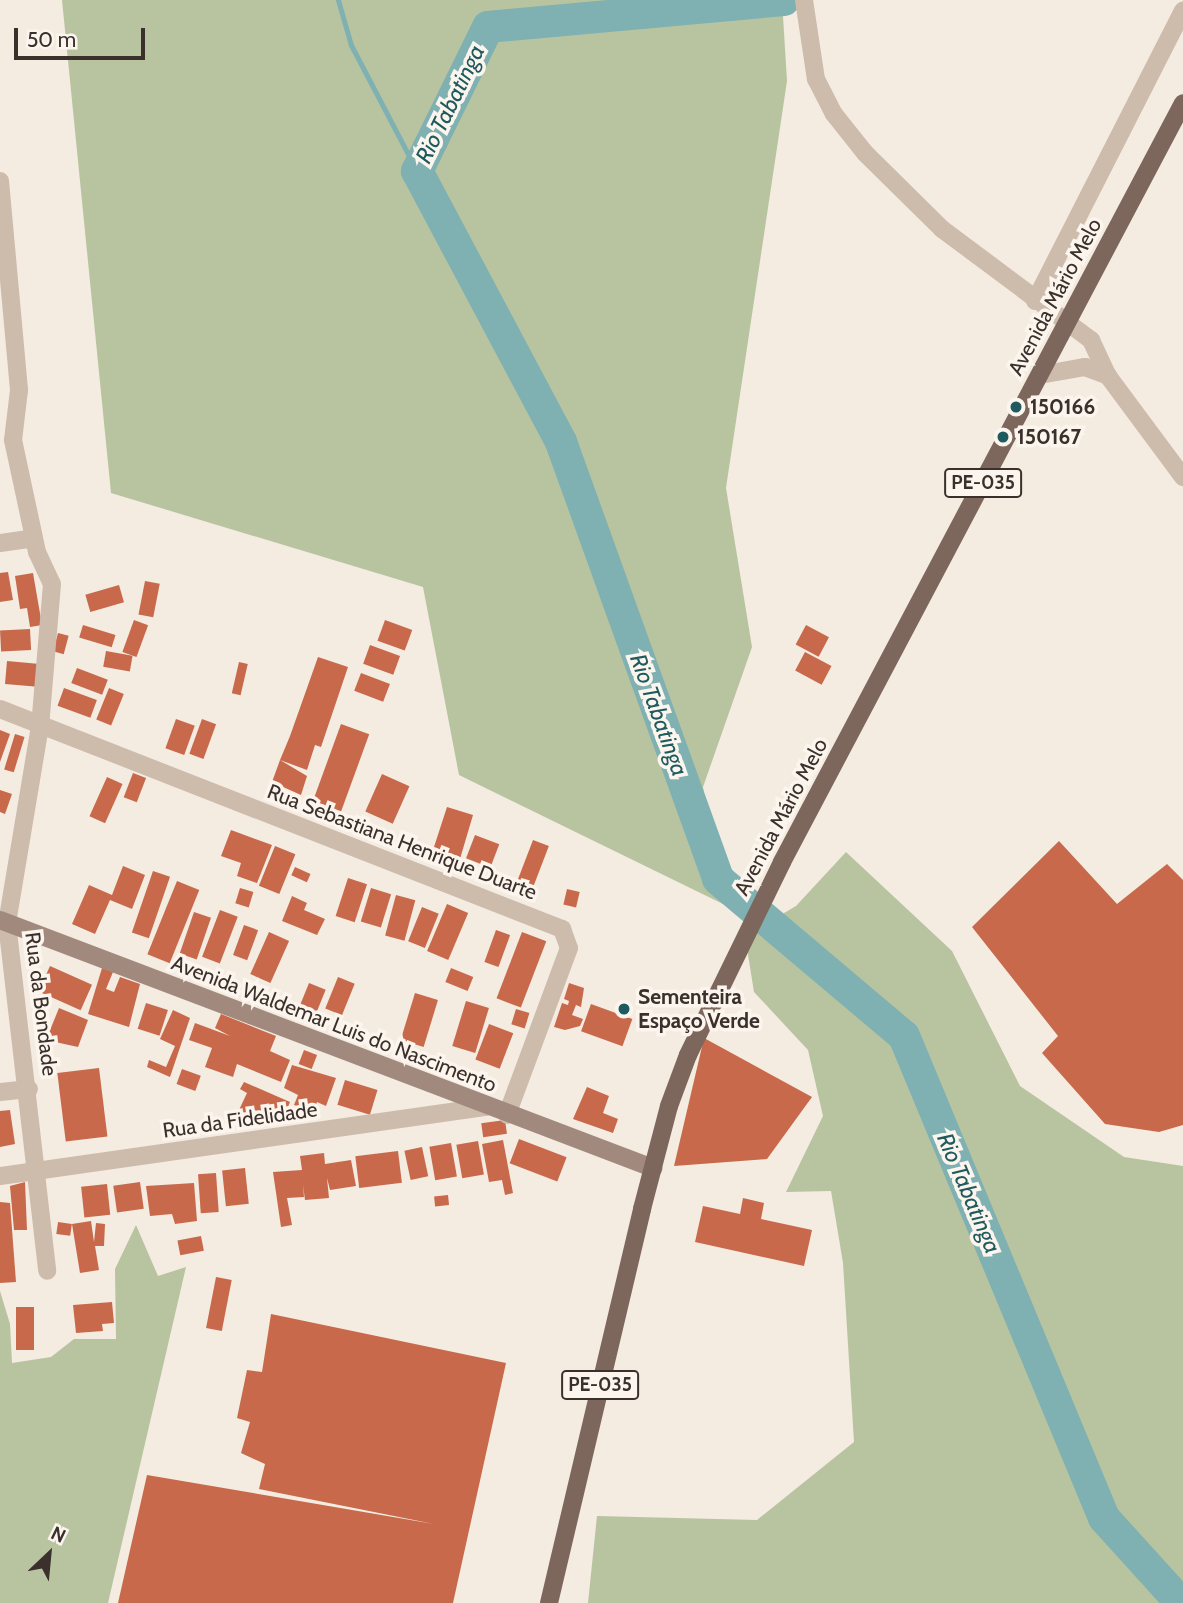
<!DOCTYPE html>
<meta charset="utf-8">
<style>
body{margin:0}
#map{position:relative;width:1183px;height:1603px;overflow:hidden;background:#f4ebe1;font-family:Cabin,sans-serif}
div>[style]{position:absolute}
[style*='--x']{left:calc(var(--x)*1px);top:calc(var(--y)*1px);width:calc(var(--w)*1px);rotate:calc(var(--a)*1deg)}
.green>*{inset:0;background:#b8c4a0}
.stream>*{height:5px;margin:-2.5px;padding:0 2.5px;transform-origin:2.5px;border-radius:2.5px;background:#7fb0b2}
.river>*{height:32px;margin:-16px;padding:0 16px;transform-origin:16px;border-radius:16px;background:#7fb0b2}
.building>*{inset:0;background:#c8694b;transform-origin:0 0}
.street>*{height:18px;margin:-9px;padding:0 9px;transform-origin:9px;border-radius:9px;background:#cdbbac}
.secondary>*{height:18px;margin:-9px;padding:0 9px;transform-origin:9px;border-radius:9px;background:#a18a7d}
.primary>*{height:18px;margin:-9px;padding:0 9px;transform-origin:9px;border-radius:9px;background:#7d675c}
.dots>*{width:19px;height:19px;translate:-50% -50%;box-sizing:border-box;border:4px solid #fbf5ee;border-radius:50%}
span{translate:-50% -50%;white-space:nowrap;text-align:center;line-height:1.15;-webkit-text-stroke:7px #fbf5ee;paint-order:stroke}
.shield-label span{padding:2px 5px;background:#fbf5ee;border:2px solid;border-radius:5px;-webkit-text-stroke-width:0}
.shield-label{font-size:19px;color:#3b302b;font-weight:700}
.street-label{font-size:21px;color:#3b302b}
.poi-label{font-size:21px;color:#3b302b;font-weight:700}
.left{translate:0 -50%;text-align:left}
.water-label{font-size:23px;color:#1f5a5e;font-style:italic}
.north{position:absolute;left:14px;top:1519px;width:70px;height:70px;-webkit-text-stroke:5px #fbf5ee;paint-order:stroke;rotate:26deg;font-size:19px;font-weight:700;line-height:28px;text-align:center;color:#3b302b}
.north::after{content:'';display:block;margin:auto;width:24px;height:32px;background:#3b302b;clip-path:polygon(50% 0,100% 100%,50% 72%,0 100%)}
.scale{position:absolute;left:14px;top:28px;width:131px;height:32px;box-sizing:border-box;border:4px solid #3b302b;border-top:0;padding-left:9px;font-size:21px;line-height:24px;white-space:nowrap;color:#3b302b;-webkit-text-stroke:5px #fbf5ee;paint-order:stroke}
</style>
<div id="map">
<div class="green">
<i style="clip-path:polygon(62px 0,782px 0,787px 81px,726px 488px,752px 647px,703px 787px,723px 904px,459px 775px,423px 587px,111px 493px)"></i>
<i style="clip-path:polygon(846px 852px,952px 951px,1020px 1086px,1124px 1157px,1183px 1166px,1183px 1603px,588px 1603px,597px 1516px,757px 1520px,854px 1442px,843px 1263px,831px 1191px,786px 1192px,823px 1116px,808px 1050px,754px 992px,745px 936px,796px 906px)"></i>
<i style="clip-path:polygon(136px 1225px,158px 1276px,186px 1267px,108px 1603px,0 1603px,0 1291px,10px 1324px,12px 1363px,51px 1357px,74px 1339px,116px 1339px,115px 1269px)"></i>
</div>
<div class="stream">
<i style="--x:338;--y:0;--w:47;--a:73.9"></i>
<i style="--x:351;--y:45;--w:142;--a:62.4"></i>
</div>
<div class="river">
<i style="--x:784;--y:0;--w:297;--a:174.8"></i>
<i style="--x:488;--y:27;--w:161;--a:116.2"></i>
<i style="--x:417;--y:171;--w:307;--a:62"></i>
<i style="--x:561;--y:442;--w:464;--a:70.2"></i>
<i style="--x:718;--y:879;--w:243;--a:40.2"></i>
<i style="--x:904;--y:1036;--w:522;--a:67.46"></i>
<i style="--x:1104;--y:1518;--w:115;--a:47.8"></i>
</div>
<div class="building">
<i style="clip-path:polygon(8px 572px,13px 600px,0 602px,0 573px)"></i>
<i style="clip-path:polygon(33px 573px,42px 625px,30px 627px,27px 608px,20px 609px,15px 576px)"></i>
<i style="left:145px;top:581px;width:15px;height:34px;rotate:11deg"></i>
<i style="left:119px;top:585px;width:18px;height:35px;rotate:74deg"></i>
<i style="left:134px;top:620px;width:15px;height:34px;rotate:20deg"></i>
<i style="left:385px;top:620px;width:29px;height:22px;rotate:20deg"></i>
<i style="left:83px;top:625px;width:34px;height:13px;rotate:17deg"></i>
<i style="left:806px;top:625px;width:26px;height:22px;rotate:28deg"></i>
<i style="left:30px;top:629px;width:21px;height:30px;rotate:87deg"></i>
<i style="left:58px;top:633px;width:11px;height:19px;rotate:15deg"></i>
<i style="left:370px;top:645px;width:32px;height:20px;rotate:20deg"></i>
<i style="left:106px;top:651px;width:27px;height:16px;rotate:10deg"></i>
<i style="left:805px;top:652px;width:30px;height:21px;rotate:28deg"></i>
<i style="clip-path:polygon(318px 657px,348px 667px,321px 747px,315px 745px,307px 770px,280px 760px,307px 776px,301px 795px,272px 782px,280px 760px,290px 736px)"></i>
<i style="left:7px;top:661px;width:33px;height:23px;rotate:5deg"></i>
<i style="left:239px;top:662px;width:9px;height:32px;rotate:13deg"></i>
<i style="left:77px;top:668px;width:33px;height:16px;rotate:21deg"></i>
<i style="left:361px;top:673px;width:31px;height:19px;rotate:21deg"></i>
<i style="left:64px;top:688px;width:35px;height:19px;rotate:20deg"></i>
<i style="left:109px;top:688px;width:16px;height:34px;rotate:22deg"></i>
<i style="left:176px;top:719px;width:20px;height:31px;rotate:20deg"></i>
<i style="left:202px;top:719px;width:15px;height:37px;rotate:20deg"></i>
<i style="left:341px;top:724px;width:30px;height:82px;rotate:20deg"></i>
<i style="clip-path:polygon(0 730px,10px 734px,0 762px)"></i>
<i style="left:15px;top:734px;width:10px;height:37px;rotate:17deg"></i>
<i style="left:133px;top:773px;width:14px;height:26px;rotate:21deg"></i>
<i style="left:382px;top:774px;width:30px;height:41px;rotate:24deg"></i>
<i style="left:107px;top:777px;width:17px;height:43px;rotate:24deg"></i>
<i style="clip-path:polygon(0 790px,12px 794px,5px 814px,0 812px)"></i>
<i style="clip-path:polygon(447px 807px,473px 815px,457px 869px,445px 866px,448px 854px,433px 850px)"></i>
<i style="clip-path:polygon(231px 830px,272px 845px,257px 883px,237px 876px,241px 863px,221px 856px)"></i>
<i style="left:475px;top:835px;width:26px;height:25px;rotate:21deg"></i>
<i style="left:533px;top:840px;width:17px;height:43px;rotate:21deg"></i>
<i style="clip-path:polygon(1059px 841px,1117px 904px,1167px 864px,1183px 880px,1183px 1125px,1159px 1132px,1105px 1124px,1042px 1053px,1058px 1036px,972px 927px)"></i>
<i style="left:275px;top:846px;width:22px;height:43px;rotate:22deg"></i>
<i style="clip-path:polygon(123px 866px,145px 875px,132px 909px,110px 900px,95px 934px,72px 924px,89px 885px,112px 895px)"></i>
<i style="left:295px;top:867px;width:17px;height:9px;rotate:24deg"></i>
<i style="left:153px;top:871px;width:18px;height:65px;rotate:19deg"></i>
<i style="left:348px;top:878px;width:20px;height:40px;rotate:18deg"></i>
<i style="left:177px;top:881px;width:24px;height:79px;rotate:22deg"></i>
<i style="left:240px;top:888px;width:14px;height:16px;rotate:17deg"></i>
<i style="left:371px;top:888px;width:21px;height:35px;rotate:17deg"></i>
<i style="left:567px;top:889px;width:13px;height:16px;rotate:13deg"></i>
<i style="left:396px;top:895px;width:20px;height:42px;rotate:15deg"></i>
<i style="clip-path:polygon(292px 896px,307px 903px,304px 910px,325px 919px,317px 935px,282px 921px)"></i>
<i style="left:447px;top:904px;width:23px;height:51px;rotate:23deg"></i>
<i style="left:422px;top:907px;width:18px;height:37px;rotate:22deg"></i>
<i style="left:220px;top:910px;width:19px;height:50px;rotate:21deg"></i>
<i style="left:194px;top:912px;width:18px;height:44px;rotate:19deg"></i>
<i style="left:244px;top:925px;width:15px;height:32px;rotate:20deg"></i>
<i style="left:496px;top:930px;width:15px;height:34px;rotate:20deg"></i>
<i style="left:269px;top:932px;width:22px;height:46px;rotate:24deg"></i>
<i style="left:522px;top:932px;width:26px;height:71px;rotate:21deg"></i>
<i style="left:50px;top:966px;width:46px;height:28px;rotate:24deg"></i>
<i style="clip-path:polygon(102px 968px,113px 972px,106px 989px,114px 992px,120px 977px,140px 984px,129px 1027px,88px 1014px)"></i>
<i style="left:451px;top:968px;width:24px;height:15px;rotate:22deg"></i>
<i style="left:338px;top:977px;width:18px;height:34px;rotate:22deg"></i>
<i style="left:309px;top:983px;width:18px;height:30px;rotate:22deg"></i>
<i style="clip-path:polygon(569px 983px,584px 988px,581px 1007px,576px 1005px,572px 1015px,583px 1019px,580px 1026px,565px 1030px,554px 1027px,562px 1003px,568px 1005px,569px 1001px,564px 999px)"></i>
<i style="left:415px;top:993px;width:24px;height:49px;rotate:17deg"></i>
<i style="left:466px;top:1001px;width:24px;height:47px;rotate:17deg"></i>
<i style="left:146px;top:1003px;width:23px;height:27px;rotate:18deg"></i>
<i style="left:591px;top:1004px;width:44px;height:29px;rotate:20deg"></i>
<i style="clip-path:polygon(59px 1008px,88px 1020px,78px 1047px,46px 1040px)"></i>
<i style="left:516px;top:1009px;width:14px;height:16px;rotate:17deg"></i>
<i style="clip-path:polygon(173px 1010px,190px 1018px,170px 1077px,147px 1067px,149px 1060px,166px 1067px,175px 1046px,160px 1039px)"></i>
<i style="clip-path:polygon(221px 1014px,276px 1036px,270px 1051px,290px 1060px,281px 1082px,237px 1064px,233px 1077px,205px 1067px,212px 1048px,189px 1040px,195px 1023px,230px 1036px,215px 1028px)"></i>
<i style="left:489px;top:1024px;width:26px;height:38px;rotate:21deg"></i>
<i style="clip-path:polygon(704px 1038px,812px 1097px,767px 1159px,674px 1166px)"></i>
<i style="left:304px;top:1050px;width:14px;height:15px;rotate:21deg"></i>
<i style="clip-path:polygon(292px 1065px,336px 1078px,326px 1106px,317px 1102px,314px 1111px,294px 1105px,298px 1095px,284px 1088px)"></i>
<i style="left:99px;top:1068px;width:69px;height:42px;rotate:83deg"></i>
<i style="left:182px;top:1069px;width:20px;height:16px;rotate:20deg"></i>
<i style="left:345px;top:1080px;width:34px;height:26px;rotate:17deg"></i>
<i style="clip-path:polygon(244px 1082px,290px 1102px,282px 1121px,250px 1108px,247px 1114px,239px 1110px,247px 1093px,240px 1089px)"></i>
<i style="clip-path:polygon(587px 1087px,609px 1096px,603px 1113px,618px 1119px,613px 1133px,573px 1119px)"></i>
<i style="clip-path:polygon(10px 1110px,15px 1144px,0 1147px,0 1111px)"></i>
<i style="left:505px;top:1120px;width:14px;height:24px;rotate:82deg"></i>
<i style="left:519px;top:1139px;width:51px;height:26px;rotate:21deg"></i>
<i style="clip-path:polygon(503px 1140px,513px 1193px,505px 1195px,502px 1180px,489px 1182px,482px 1144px)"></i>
<i style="left:478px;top:1141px;width:34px;height:22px;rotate:80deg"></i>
<i style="left:451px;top:1143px;width:34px;height:22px;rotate:80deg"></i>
<i style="left:422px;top:1147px;width:30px;height:18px;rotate:78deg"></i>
<i style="left:398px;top:1151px;width:32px;height:43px;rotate:83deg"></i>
<i style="clip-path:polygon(324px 1153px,325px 1164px,351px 1160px,356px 1186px,330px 1190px,327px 1178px,329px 1198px,305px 1200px,303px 1185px,304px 1197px,287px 1198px,292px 1225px,281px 1227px,273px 1172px,302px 1170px,300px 1156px)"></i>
<i style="left:245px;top:1168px;width:36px;height:23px;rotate:84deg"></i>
<i style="left:216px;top:1173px;width:39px;height:18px;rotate:86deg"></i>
<i style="clip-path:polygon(25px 1182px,27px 1230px,14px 1230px,10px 1186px)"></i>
<i style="left:140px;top:1182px;width:27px;height:27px;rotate:82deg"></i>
<i style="clip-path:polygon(194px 1183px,197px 1221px,175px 1224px,172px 1214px,150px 1216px,146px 1186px)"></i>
<i style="left:107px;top:1184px;width:31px;height:26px;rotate:84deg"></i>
<i style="left:448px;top:1195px;width:10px;height:14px;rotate:84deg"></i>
<i style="clip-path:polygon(743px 1198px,764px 1203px,761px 1219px,812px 1230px,804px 1266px,695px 1242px,703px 1206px,740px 1214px)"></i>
<i style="clip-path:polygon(0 1202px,10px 1203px,16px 1282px,0 1283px)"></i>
<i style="clip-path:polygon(91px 1221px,94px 1242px,96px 1223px,105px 1224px,104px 1246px,95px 1246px,99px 1270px,80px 1273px,72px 1224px)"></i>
<i style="left:58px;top:1222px;width:14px;height:12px;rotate:8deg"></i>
<i style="left:201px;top:1236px;width:15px;height:24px;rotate:79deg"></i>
<i style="left:216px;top:1277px;width:16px;height:52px;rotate:11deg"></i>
<i style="clip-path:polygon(112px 1302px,114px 1323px,102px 1324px,103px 1331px,76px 1333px,73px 1305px)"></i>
<i style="left:16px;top:1307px;width:18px;height:43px"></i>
<i style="clip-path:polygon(271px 1314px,506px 1363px,453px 1603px,118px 1603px,147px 1475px,434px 1524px,259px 1489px,265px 1464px,241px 1453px,250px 1422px,237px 1418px,247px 1370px,262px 1372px)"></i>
</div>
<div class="street">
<i style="--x:804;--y:0;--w:80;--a:81.4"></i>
<i style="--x:816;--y:79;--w:39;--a:63"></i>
<i style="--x:834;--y:114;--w:50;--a:51.5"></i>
<i style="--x:865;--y:153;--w:108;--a:44.6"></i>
<i style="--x:942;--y:229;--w:186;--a:36.7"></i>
<i style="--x:1091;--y:340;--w:40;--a:65"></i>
<i style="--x:1108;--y:376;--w:126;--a:53.4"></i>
<i style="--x:0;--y:181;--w:210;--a:84.8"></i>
<i style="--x:19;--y:390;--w:50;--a:96.8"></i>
<i style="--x:13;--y:440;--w:115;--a:77.9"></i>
<i style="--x:37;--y:552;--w:35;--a:65"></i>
<i style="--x:52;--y:584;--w:143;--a:94.8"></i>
<i style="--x:40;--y:726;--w:200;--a:99.5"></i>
<i style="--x:7;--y:923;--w:350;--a:83.4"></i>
<i style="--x:1035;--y:301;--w:326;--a:-63"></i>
<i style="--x:1040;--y:375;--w:46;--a:-10.1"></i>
<i style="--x:1085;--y:367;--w:25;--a:21"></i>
<i style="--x:0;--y:543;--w:34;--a:-8"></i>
<i style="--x:0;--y:709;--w:604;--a:21.38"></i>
<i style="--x:562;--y:929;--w:20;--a:70"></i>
<i style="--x:569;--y:948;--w:178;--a:110.4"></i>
<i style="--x:0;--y:1092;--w:29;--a:-6"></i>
<i style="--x:0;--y:1176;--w:491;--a:-8.1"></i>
</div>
<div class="secondary">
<i style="--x:0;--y:920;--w:699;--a:20.8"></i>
</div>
<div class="primary">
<i style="--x:549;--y:1603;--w:405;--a:-76.7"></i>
<i style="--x:642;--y:1209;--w:106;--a:-75.3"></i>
<i style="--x:669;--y:1106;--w:54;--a:-69.6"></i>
<i style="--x:688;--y:1055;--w:215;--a:-64"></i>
<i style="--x:782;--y:862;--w:858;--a:-62.15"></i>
</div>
<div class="dots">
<i style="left:1016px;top:407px;background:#1f5a5e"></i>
<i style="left:1003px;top:437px;background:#1f5a5e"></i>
<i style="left:624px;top:1009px;background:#1f5a5e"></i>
</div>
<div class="shield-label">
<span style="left:983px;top:483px">PE-035</span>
<span style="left:600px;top:1385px">PE-035</span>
</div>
<div class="street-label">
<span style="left:1055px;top:297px;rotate:-62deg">Avenida Mário Melo</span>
<span style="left:781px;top:817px;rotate:-62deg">Avenida Mário Melo</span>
<span style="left:402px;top:842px;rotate:21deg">Rua Sebastiana Henrique Duarte</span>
<span style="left:41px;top:1004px;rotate:83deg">Rua da Bondade</span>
<span style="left:334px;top:1024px;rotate:21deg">Avenida Waldemar Luis do Nascimento</span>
<span style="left:240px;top:1120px;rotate:-8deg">Rua da Fidelidade</span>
</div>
<div class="poi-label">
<span class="left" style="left:1030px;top:407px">150166</span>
<span class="left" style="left:1017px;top:437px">150167</span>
<span class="left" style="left:638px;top:1009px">Sementeira<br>Espaço Verde</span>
</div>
<div class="water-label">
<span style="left:450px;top:104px;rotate:-64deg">Rio Tabatinga</span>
<span style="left:659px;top:715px;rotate:70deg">Rio Tabatinga</span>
<span style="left:969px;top:1193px;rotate:67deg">Rio Tabatinga</span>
</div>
<div class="north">N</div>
<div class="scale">50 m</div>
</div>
